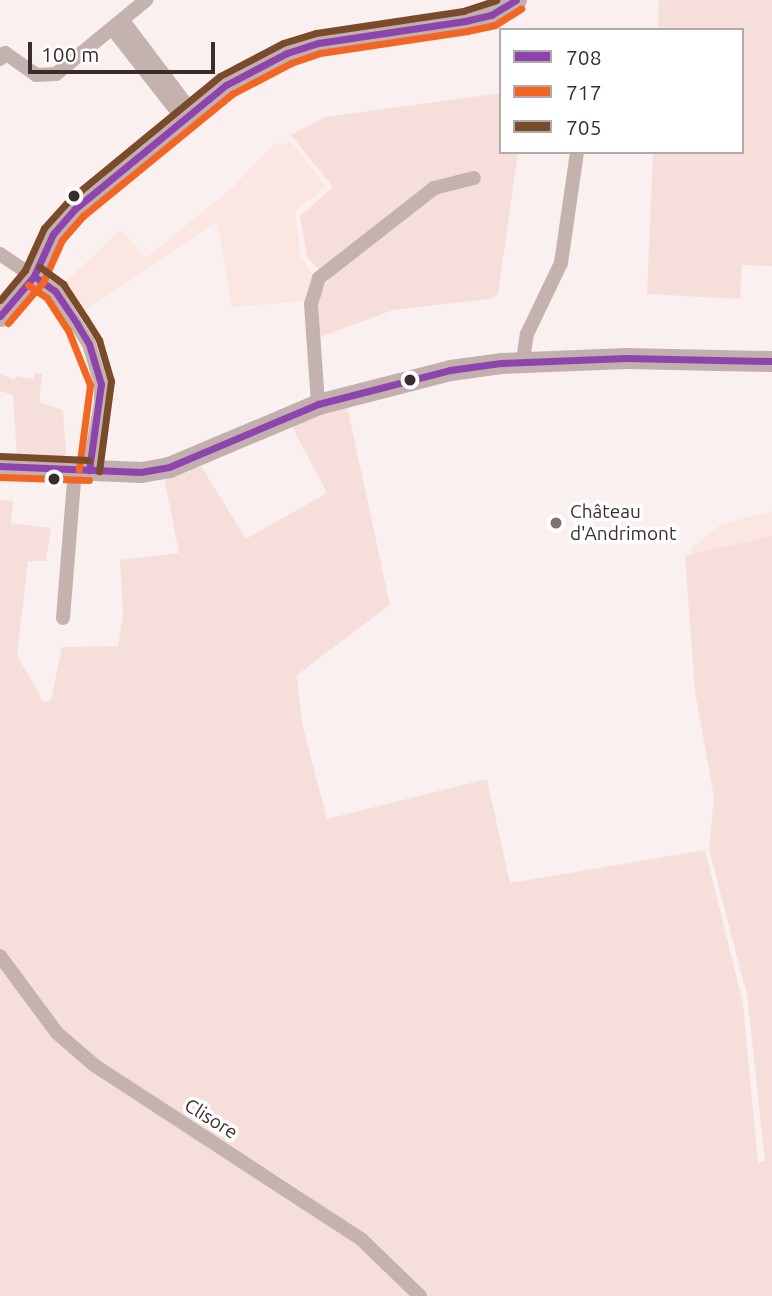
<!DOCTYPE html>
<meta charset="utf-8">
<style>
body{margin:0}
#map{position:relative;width:772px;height:1296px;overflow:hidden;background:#faf0ef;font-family:Ubuntu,sans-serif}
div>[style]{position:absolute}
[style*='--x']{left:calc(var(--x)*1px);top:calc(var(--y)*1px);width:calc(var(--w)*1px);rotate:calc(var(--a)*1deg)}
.built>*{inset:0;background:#fbe6e2}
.green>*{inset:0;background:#f6dedb}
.street>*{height:14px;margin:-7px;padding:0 7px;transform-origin:7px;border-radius:7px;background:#c4b2ae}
.secondary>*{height:21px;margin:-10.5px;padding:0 10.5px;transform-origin:10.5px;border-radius:10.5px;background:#c3afae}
.bus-1>*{height:7px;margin:-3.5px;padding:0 3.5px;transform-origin:3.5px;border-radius:3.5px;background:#8e44ad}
.bus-2>*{height:7px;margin:-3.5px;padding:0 3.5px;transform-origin:3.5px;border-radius:3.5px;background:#f26522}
.bus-3>*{height:7px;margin:-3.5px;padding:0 3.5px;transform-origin:3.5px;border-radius:3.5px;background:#7a4b2a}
.dots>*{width:19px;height:19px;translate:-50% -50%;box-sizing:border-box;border:4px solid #fff;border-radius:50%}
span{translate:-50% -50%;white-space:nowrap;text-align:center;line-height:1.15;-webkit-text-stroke:7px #fff;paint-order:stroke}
.poi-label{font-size:19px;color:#3a2e2d}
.left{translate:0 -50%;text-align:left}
.street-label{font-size:19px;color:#3a2e2d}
.legend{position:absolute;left:499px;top:28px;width:245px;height:126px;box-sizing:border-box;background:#fff;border:2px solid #b0abab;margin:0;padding:9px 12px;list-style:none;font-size:21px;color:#3a2e2d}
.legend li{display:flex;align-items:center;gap:14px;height:35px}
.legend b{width:35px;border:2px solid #b0abab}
.scale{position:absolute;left:28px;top:42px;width:187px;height:32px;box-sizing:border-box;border:4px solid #3a2e2d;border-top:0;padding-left:9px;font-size:21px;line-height:24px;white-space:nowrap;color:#3a2e2d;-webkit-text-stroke:5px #fff;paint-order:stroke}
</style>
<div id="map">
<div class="built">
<i style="clip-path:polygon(292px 143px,326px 186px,295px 212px,301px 257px,313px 274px,304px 301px,232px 307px,217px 221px,78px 315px,58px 289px,121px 230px,146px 258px,232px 188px,274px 144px)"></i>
<i style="clip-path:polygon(772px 511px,772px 549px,694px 567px,692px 548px,721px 524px)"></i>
</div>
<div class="green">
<i style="clip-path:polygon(659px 0,772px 0,772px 266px,742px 265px,740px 299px,647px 294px,653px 152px,742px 152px,742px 30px,658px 30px)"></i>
<i style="clip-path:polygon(501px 93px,501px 152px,518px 152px,498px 294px,489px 299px,393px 310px,320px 337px,318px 296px,328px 280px,307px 257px,300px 216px,333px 187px,291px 135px,325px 117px)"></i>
<i style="clip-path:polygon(35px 373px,42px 374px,39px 402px,63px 410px,66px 454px,62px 458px,17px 458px,13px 395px,0 391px,0 374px,15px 380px,16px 376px,34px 379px)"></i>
<i style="clip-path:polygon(347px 406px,390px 605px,297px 675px,302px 723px,327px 819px,487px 779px,510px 883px,705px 850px,743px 1004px,758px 1163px,765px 1161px,747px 995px,709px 849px,714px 797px,695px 692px,685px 556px,772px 536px,772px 1296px,427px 1296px,374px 1244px,293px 1185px,117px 1077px,72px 1042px,0 951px,0 500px,13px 501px,11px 523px,51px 528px,46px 561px,28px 561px,17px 655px,43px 701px,51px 701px,62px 647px,118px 646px,123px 614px,120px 560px,179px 553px,164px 477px,201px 466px,246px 539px,327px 493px,290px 423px)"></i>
<i style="clip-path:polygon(0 964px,36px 1017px,102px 1075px,367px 1251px,414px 1296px,0 1296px)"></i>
</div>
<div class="street">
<i style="--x:124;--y:22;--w:113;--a:52.9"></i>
<i style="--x:114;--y:31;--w:112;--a:51.9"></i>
<i style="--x:0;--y:59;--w:8;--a:-50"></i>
<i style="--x:5;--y:53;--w:38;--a:35"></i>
<i style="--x:36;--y:75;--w:20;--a:-3"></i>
<i style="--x:56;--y:74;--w:117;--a:-39.4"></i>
<i style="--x:0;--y:254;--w:66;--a:33.9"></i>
<i style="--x:55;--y:291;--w:63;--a:57.3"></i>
<i style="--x:89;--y:344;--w:42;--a:73.3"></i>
<i style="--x:101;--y:384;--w:18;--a:90"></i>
<i style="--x:101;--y:402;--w:69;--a:100"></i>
<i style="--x:523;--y:361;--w:27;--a:-82"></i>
<i style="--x:527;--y:334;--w:79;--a:-64.4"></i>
<i style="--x:561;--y:263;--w:112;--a:-81.8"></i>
<i style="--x:318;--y:404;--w:100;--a:-94"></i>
<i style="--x:311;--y:304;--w:27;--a:-73"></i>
<i style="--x:319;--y:278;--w:146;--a:-38"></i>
<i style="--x:434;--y:188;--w:41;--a:-14"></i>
<i style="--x:63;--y:618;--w:148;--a:-85.4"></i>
<i style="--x:0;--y:956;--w:96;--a:53.5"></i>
<i style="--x:57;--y:1033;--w:49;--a:40.9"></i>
<i style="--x:94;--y:1065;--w:320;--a:33.1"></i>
<i style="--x:362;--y:1240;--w:81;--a:44"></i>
</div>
<div class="secondary">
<i style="--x:0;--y:316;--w:52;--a:-49.6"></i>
<i style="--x:34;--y:276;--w:46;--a:-65.7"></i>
<i style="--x:53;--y:234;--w:35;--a:-49"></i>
<i style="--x:76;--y:208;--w:194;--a:-39.4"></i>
<i style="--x:226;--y:85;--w:69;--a:-27.7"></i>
<i style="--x:287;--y:53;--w:33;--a:-18"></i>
<i style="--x:318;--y:43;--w:149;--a:-8.5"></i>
<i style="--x:465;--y:21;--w:27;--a:-13"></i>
<i style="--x:491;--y:15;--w:29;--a:-31"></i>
<i style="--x:0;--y:466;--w:141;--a:2.4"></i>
<i style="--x:141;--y:472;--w:28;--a:-10"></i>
<i style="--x:169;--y:467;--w:162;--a:-22.9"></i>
<i style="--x:318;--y:404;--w:136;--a:-14.4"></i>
<i style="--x:450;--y:370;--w:51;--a:-7.8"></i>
<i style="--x:501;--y:363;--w:125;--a:-2.3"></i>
<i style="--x:626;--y:358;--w:146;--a:1.2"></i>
</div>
<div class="bus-1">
<i style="--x:34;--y:276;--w:26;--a:36"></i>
<i style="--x:55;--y:291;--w:40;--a:56"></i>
<i style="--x:77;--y:324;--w:23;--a:59"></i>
<i style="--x:89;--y:344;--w:42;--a:73.3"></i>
<i style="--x:101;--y:384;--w:87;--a:97.9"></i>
<i style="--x:0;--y:316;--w:52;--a:-49.6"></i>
<i style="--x:34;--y:276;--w:46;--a:-65.7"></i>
<i style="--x:53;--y:234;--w:35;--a:-49"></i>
<i style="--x:76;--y:208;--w:194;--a:-39.4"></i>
<i style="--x:226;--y:85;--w:69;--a:-27.7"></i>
<i style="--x:287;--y:53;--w:33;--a:-18"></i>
<i style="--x:318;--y:43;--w:149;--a:-8.5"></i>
<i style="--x:465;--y:21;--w:27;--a:-13"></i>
<i style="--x:491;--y:15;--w:29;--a:-31"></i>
<i style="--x:0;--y:466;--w:141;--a:2.4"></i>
<i style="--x:141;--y:472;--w:28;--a:-10"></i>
<i style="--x:169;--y:467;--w:162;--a:-22.9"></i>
<i style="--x:318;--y:404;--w:136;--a:-14.4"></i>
<i style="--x:450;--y:370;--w:51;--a:-7.8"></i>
<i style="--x:501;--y:363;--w:125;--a:-2.3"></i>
<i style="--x:626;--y:358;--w:146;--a:1.2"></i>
</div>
<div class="bus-2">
<i style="--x:28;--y:285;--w:23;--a:34"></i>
<i style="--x:47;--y:298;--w:38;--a:57"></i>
<i style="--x:68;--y:330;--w:59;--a:68.2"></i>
<i style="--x:90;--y:385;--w:85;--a:97.5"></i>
<i style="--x:8;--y:323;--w:54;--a:-49.5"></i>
<i style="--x:43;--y:282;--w:46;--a:-65.7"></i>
<i style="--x:62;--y:240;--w:32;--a:-49"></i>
<i style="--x:83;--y:216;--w:193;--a:-39.3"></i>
<i style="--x:232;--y:94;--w:67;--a:-27.7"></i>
<i style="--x:291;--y:63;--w:31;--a:-19"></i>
<i style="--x:320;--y:53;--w:149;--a:-8.5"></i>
<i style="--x:467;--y:31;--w:29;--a:-12"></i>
<i style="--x:495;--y:25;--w:31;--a:-32"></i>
<i style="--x:0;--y:477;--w:89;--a:1.9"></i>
</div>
<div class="bus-3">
<i style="--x:40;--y:267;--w:29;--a:36"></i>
<i style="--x:63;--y:284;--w:42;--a:56.7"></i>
<i style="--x:86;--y:319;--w:25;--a:58"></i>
<i style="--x:99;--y:340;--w:43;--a:73.7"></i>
<i style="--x:111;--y:381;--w:91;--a:97.6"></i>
<i style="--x:0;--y:300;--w:39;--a:-50"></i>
<i style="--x:25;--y:270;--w:46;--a:-65.7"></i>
<i style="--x:44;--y:228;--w:38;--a:-48"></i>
<i style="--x:69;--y:200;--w:195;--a:-39.4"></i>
<i style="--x:220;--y:76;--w:71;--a:-27.6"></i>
<i style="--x:283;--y:43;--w:34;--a:-17"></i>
<i style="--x:316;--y:33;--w:149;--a:-8.5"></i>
<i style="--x:463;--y:11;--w:35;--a:-18"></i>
<i style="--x:0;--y:456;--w:89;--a:2.6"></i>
</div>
<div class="dots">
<i style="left:74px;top:196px;background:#3a2e2d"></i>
<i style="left:410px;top:380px;background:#3a2e2d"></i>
<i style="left:54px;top:479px;background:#3a2e2d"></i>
<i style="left:556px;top:523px;background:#7d7271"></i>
</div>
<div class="poi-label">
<span class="left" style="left:570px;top:523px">Château<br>d'Andrimont</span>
</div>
<div class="street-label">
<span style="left:211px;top:1119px;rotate:32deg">Clisore</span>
</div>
<ul class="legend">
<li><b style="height:9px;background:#8e44ad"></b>708</li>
<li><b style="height:9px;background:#f26522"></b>717</li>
<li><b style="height:9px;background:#7a4b2a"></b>705</li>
</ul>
<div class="scale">100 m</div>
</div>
